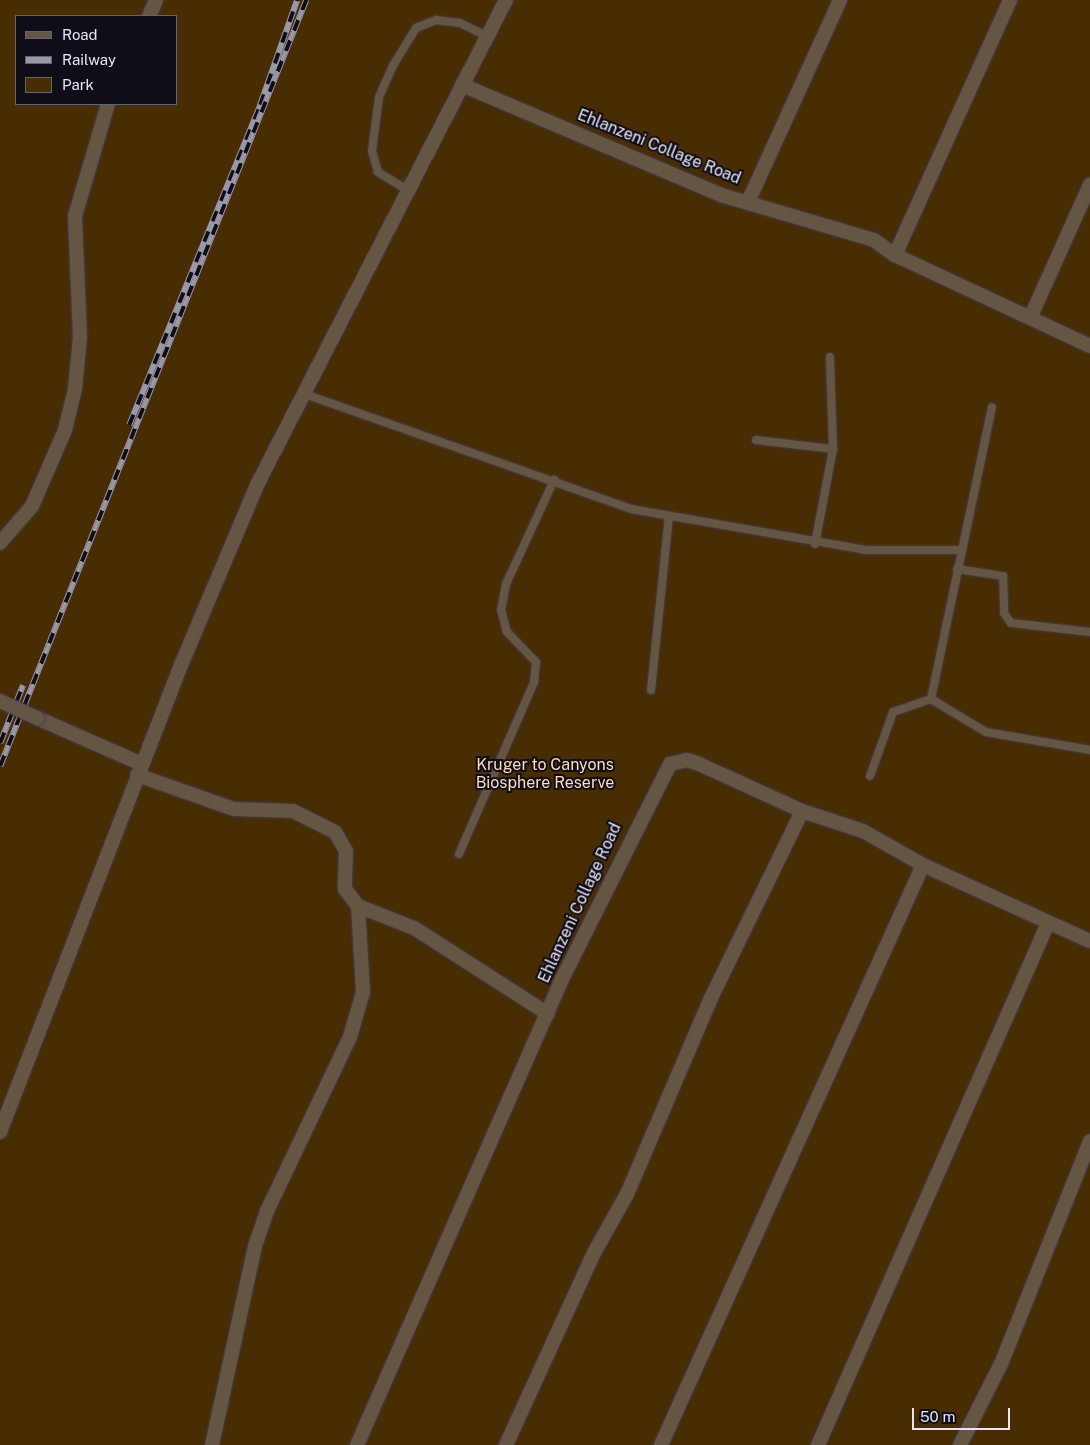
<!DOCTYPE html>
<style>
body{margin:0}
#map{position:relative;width:1090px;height:1445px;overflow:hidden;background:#27213a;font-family:"Public Sans",sans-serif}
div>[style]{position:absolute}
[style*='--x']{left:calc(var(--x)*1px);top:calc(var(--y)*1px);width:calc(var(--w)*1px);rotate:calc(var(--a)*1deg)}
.green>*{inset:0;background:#482d02}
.roads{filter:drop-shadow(0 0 1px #423c54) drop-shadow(0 0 1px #423c54)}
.service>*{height:8px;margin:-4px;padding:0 4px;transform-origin:4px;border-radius:4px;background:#655543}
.minor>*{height:14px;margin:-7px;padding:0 7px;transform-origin:7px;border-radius:7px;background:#655543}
.tertiary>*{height:14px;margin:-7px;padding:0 7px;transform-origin:7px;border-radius:7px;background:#655543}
.rail>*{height:5.5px;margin-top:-2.75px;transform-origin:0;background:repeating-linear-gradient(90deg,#0f0d18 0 11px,#9b97ab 0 22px);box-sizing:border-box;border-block:1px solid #9b97ab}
.bridges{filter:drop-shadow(0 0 1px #423c54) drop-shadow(0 0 1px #423c54)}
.minor-bridge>*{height:14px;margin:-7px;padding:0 7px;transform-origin:7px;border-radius:7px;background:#655543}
span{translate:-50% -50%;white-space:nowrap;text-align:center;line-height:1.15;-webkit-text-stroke:4px #0f0d18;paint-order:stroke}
.street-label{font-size:16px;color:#e7e4f5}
.park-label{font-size:16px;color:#ffddb5}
.legend{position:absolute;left:15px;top:15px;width:162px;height:90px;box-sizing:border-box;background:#0f0d18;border:1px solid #656370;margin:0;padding:6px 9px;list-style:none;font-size:15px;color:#e7e4f5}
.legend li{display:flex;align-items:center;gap:10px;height:25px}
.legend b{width:25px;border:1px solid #656370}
.scale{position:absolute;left:912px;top:1408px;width:98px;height:22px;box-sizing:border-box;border:2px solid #e7e4f5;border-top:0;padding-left:6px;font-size:15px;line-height:18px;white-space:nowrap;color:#e7e4f5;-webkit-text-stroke:4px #0f0d18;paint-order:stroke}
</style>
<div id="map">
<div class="green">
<i style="clip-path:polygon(evenodd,0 0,1090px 0,1090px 1445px,0 1445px,0 0,16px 16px,176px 16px,176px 104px,16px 104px,16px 16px)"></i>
</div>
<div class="roads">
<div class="service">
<i style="--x:406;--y:189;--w:33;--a:-149"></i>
<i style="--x:378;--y:172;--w:22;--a:-106"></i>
<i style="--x:372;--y:151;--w:54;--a:-82.6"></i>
<i style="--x:379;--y:97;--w:36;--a:-66"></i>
<i style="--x:394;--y:64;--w:42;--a:-58.6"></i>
<i style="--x:416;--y:28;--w:22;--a:-22"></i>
<i style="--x:436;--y:20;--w:24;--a:7"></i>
<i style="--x:460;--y:23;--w:30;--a:26"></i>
<i style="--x:302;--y:393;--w:349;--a:19.4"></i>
<i style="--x:631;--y:509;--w:238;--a:9.9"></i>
<i style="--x:865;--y:550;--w:96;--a:0"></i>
<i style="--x:756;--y:440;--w:78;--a:6.7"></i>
<i style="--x:815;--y:544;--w:97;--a:-79.3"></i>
<i style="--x:833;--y:449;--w:92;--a:-91.9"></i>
<i style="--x:957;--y:569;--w:47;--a:8.7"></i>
<i style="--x:1003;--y:576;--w:37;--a:88"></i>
<i style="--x:1004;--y:613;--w:12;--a:55"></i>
<i style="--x:1011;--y:623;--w:80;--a:6.5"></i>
<i style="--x:651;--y:690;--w:174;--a:-84.1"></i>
<i style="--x:931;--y:699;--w:298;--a:-78.2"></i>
<i style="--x:870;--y:776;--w:68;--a:-70.2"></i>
<i style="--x:893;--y:712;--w:40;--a:-18.9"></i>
<i style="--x:931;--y:699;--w:64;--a:31"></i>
<i style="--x:986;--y:732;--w:106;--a:9.8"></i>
<i style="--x:459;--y:854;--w:188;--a:-66.4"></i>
<i style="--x:534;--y:682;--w:20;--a:-84"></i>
<i style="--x:536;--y:662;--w:42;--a:-134"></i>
<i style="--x:507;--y:632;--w:23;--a:-105"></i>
<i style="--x:501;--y:610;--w:26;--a:-79"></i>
<i style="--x:506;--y:584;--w:115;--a:-65.2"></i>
</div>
<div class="minor">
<i style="--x:149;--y:16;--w:17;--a:-66"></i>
<i style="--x:462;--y:85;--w:281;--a:23"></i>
<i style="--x:721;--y:195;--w:159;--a:16.4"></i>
<i style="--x:874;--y:240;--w:26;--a:36"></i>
<i style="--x:895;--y:255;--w:215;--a:25"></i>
<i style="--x:748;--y:202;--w:222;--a:-65.5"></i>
<i style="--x:895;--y:255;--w:280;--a:-65.7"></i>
<i style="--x:1031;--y:316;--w:144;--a:-65.8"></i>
<i style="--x:0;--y:543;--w:49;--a:-49.1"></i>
<i style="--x:32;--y:506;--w:83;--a:-66.5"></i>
<i style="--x:65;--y:430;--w:42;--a:-76.3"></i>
<i style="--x:75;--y:389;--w:52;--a:-84.5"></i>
<i style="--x:80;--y:337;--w:121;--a:-92.4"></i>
<i style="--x:75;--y:216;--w:117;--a:-73.6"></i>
<i style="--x:37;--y:718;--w:115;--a:23.7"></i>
<i style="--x:137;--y:775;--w:103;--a:19.3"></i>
<i style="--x:234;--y:809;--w:59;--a:1.9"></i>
<i style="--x:293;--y:811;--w:47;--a:26.6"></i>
<i style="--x:335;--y:832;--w:22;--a:60"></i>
<i style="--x:346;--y:851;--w:38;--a:92"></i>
<i style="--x:345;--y:889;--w:21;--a:53"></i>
<i style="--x:358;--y:906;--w:60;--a:21.4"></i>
<i style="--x:414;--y:928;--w:159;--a:32.7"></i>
<i style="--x:212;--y:1445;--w:204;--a:-77.8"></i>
<i style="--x:255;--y:1246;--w:37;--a:-71"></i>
<i style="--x:267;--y:1211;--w:193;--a:-64.5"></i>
<i style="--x:350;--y:1037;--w:47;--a:-73.9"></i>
<i style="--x:363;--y:992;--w:86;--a:-93.3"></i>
<i style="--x:357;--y:1445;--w:509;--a:-66.25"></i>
<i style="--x:562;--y:979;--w:241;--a:-63.3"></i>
<i style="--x:670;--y:764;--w:17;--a:-13"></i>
<i style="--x:687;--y:760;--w:13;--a:18"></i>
<i style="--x:699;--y:764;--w:113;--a:24.5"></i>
<i style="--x:802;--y:811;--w:64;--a:18.2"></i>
<i style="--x:863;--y:831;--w:69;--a:29.5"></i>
<i style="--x:923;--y:865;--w:183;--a:24.5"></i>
<i style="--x:506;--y:1445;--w:213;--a:-65.4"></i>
<i style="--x:595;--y:1251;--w:65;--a:-60.7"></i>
<i style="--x:627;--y:1194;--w:211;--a:-66.8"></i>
<i style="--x:710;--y:1000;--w:210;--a:-64"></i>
<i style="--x:661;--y:1445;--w:636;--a:-65.69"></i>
<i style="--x:818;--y:1445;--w:570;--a:-66.22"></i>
<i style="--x:960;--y:1445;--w:91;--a:-63.2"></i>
<i style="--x:1001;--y:1364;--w:240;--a:-68.2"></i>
</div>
<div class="tertiary">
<i style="--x:0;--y:1132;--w:501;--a:-68.81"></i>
<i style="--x:181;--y:665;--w:195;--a:-67.1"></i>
<i style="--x:257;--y:485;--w:545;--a:-62.82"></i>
</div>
</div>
<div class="rail">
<i style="--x:129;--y:425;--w:346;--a:-67.7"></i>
<i style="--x:260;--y:105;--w:111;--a:-70.6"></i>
<i style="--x:0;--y:743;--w:62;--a:-68.4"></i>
<i style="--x:0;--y:766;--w:825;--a:-68.22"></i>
</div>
<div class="bridges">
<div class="minor-bridge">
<i style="--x:0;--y:701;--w:41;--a:24.7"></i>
</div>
</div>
<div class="street-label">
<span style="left:659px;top:147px;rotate:22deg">Ehlanzeni Collage Road</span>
<span style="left:580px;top:903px;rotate:-65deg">Ehlanzeni Collage Road</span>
</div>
<div class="park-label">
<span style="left:545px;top:774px">Kruger to Canyons<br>Biosphere Reserve</span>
</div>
<ul class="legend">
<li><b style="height:6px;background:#655543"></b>Road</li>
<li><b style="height:6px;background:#9b97ab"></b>Railway</li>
<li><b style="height:14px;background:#482d02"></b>Park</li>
</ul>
<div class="scale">50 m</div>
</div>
